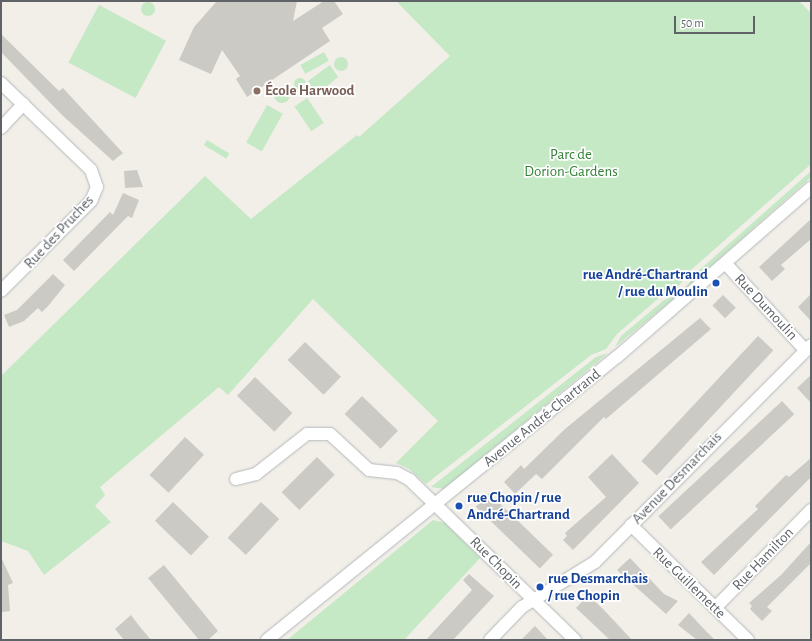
<!DOCTYPE html>
<meta charset="utf-8">
<style>
body{margin:0}
#map{position:relative;width:812px;height:641px;overflow:hidden;background:#f1efe8;font-family:"Alegreya Sans",sans-serif}
div>[style]{position:absolute}
[style*='--x']{left:calc(var(--x)*1px);top:calc(var(--y)*1px);width:calc(var(--w)*1px);rotate:calc(var(--a)*1deg)}
.green>*{inset:0;background:#c5e8c5;transform-origin:0 0}
.round{border-radius:50%}
.building>*{inset:0;background:#cccac5;transform-origin:0 0}
.roads{filter:drop-shadow(0 0 1px #b5b8bc) drop-shadow(0 0 1px #b5b8bc)}
.street>*{height:12px;margin:-6px;padding:0 6px;transform-origin:6px;border-radius:6px;background:#fff}
.dots>*{width:11px;height:11px;translate:-50% -50%;box-sizing:border-box;border:2px solid #fff;border-radius:50%}
span{translate:-50% -50%;white-space:nowrap;text-align:center;line-height:1.15;-webkit-text-stroke:3.5px #fff;paint-order:stroke}
.education-label{font-size:15px;color:#785e54;font-weight:700}
.left{translate:0 -50%;text-align:left}
.park-label{font-size:15px;color:#348238}
.street-label{font-size:15px;color:#5f6368}
.transit-label{font-size:15px;color:#164399;font-weight:700}
.right{translate:-100% -50%;text-align:right}
.frame{position:absolute;inset:0;border:2px solid #5f6368;pointer-events:none}
.scale{position:absolute;left:674px;top:16px;width:81px;height:18px;box-sizing:border-box;border:2px solid #5f6368;border-top:0;padding-left:5px;font-size:12px;line-height:14px;white-space:nowrap;color:#5f6368;-webkit-text-stroke:3px #fff;paint-order:stroke}
</style>
<div id="map">
<div class="green">
<i style="clip-path:polygon(396px 1px,799px 1px,811px 13px,811px 164px,691px 270px,675px 291px,660px 297px,617px 334px,606px 349px,591px 355px,426px 484px,409px 469px,396px 463px,438px 421px,313px 299px,228px 395px,219px 387px,100px 487px,105px 495px,95px 506px,111px 522px,44px 575px,28px 551px,1px 541px,1px 376px,205px 176px,251px 219px,357px 135px,359px 137px,450px 56px)"></i>
<i class="round" style="left:141px;top:2px;width:14px;height:14px"></i>
<i style="left:99px;top:5px;width:76px;height:65px;rotate:28deg"></i>
<i style="left:324px;top:52px;width:10px;height:27px;rotate:61deg"></i>
<i class="round" style="left:334px;top:57px;width:14px;height:14px"></i>
<i style="clip-path:polygon(330px 65px,338px 77px,317px 95px,308px 81px)"></i>
<i class="round" style="left:294px;top:78px;width:12px;height:12px"></i>
<i class="round" style="left:274px;top:87px;width:16px;height:16px"></i>
<i style="left:307px;top:98px;width:30px;height:15px;rotate:56deg"></i>
<i style="left:267px;top:105px;width:18px;height:43px;rotate:29deg"></i>
<i style="left:207px;top:140px;width:26px;height:6px;rotate:31deg"></i>
<i style="clip-path:polygon(811px 171px,811px 177px,685px 289px,696px 273px)"></i>
<i style="clip-path:polygon(678px 295px,615px 347px,621px 336px,664px 300px)"></i>
<i style="clip-path:polygon(608px 353px,444px 489px,431px 487px,596px 357px)"></i>
<i style="clip-path:polygon(433px 520px,445px 523px,480px 558px,404px 640px,287px 640px)"></i>
</div>
<div class="building">
<i style="clip-path:polygon(217px 1px,297px 1px,293px 21px,324px 1px,334px 1px,343px 14px,322px 28px,330px 41px,247px 97px,236px 79px,240px 76px,222px 50px,211px 74px,179px 60px,194px 27px)"></i>
<i style="clip-path:polygon(1px 34px,59px 91px,63px 88px,123px 153px,113px 161px,62px 115px,1px 52px)"></i>
<i style="clip-path:polygon(137px 170px,143px 187px,125px 188px,124px 171px)"></i>
<i style="clip-path:polygon(123px 193px,139px 200px,132px 218px,128px 216px,74px 271px,63px 260px,110px 212px,113px 215px)"></i>
<i style="clip-path:polygon(811px 219px,811px 239px,781px 265px,785px 269px,772px 281px,759px 267px)"></i>
<i style="clip-path:polygon(53px 274px,65px 285px,49px 305px,42px 312px,38px 308px,24px 321px,9px 327px,4px 315px,17px 310px)"></i>
<i style="clip-path:polygon(811px 294px,811px 321px,798px 307px)"></i>
<i style="left:723px;top:295px;width:18px;height:15px;rotate:45deg"></i>
<i style="clip-path:polygon(700px 318px,711px 329px,606px 419px,604px 417px,542px 479px,536px 474px,515px 494px,504px 482px,521px 465px,524px 469px,565px 429px)"></i>
<i style="left:758px;top:336px;width:21px;height:171px;rotate:43deg"></i>
<i style="left:305px;top:342px;width:50px;height:25px;rotate:44deg"></i>
<i style="clip-path:polygon(811px 375px,811px 403px,797px 388px)"></i>
<i style="left:255px;top:377px;width:52px;height:26px;rotate:44deg"></i>
<i style="left:362px;top:396px;width:50px;height:25px;rotate:44deg"></i>
<i style="left:782px;top:401px;width:18px;height:169px;rotate:47deg"></i>
<i style="left:185px;top:437px;width:26px;height:52px;rotate:43deg"></i>
<i style="clip-path:polygon(612px 454px,639px 483px,573px 550px,563px 540px,567px 536px,565px 533px,606px 497px,588px 477px)"></i>
<i style="left:317px;top:457px;width:25px;height:50px;rotate:45deg"></i>
<i style="clip-path:polygon(811px 458px,811px 477px,714px 575px,701px 562px,758px 509px,755px 506px,786px 475px,789px 477px)"></i>
<i style="left:489px;top:493px;width:89px;height:19px;rotate:44deg"></i>
<i style="left:173px;top:502px;width:50px;height:26px;rotate:44deg"></i>
<i style="left:261px;top:502px;width:25px;height:49px;rotate:43deg"></i>
<i style="clip-path:polygon(811px 542px,811px 563px,767px 607px,772px 611px,762px 621px,750px 609px,752px 606px,749px 603px,781px 575px)"></i>
<i style="clip-path:polygon(1px 557px,13px 583px,8px 585px,10px 611px,1px 612px)"></i>
<i style="clip-path:polygon(630px 558px,664px 594px,678px 601px,666px 614px,617px 570px)"></i>
<i style="clip-path:polygon(164px 565px,218px 631px,208px 640px,199px 640px,148px 578px)"></i>
<i style="clip-path:polygon(469px 574px,494px 596px,453px 640px,426px 640px,472px 590px,463px 580px)"></i>
<i style="clip-path:polygon(588px 595px,603px 609px,632px 640px,610px 640px,576px 608px)"></i>
<i style="clip-path:polygon(689px 613px,704px 629px,715px 640px,697px 640px,678px 625px)"></i>
<i style="clip-path:polygon(131px 615px,140px 627px,151px 640px,124px 640px,115px 629px)"></i>
<i style="clip-path:polygon(535px 626px,548px 640px,521px 640px)"></i>
</div>
<div class="roads">
<div class="street">
<i style="--x:1;--y:83;--w:125;--a:44"></i>
<i style="--x:91;--y:170;--w:18;--a:71"></i>
<i style="--x:97;--y:187;--w:15;--a:113"></i>
<i style="--x:91;--y:201;--w:127;--a:135"></i>
<i style="--x:1;--y:128;--w:33;--a:-47"></i>
<i style="--x:726;--y:264;--w:117;--a:47.4"></i>
<i style="--x:236;--y:479;--w:21;--a:-14"></i>
<i style="--x:256;--y:474;--w:65;--a:-38.1"></i>
<i style="--x:307;--y:434;--w:23;--a:0"></i>
<i style="--x:330;--y:434;--w:53;--a:42.7"></i>
<i style="--x:369;--y:470;--w:28;--a:6"></i>
<i style="--x:397;--y:473;--w:15;--a:28"></i>
<i style="--x:410;--y:480;--w:230;--a:44.1"></i>
<i style="--x:631;--y:525;--w:164;--a:44.5"></i>
<i style="--x:715;--y:608;--w:137;--a:-45.6"></i>
<i style="--x:267;--y:640;--w:450;--a:-39"></i>
<i style="--x:617;--y:357;--w:257;--a:-41.1"></i>
<i style="--x:490;--y:640;--w:46;--a:-45.9"></i>
<i style="--x:522;--y:607;--w:86;--a:-31.7"></i>
<i style="--x:595;--y:562;--w:306;--a:-45.1"></i>
</div>
</div>
<div class="dots">
<i style="left:257px;top:91px;background:#8d6e63"></i>
<i style="left:716px;top:283px;background:#1a4fb4"></i>
<i style="left:459px;top:506px;background:#1a4fb4"></i>
<i style="left:540px;top:587px;background:#1a4fb4"></i>
</div>
<div class="education-label">
<span class="left" style="left:265px;top:91px">École Harwood</span>
</div>
<div class="park-label">
<span style="left:571px;top:163px">Parc de<br>Dorion-Gardens</span>
</div>
<div class="street-label">
<span style="left:59px;top:232px;rotate:-47deg">Rue des Pruches</span>
<span style="left:766px;top:307px;rotate:47deg">Rue Dumoulin</span>
<span style="left:542px;top:418px;rotate:-39deg">Avenue André-Chartrand</span>
<span style="left:677px;top:478px;rotate:-46deg">Avenue Desmarchais</span>
<span style="left:763px;top:559px;rotate:-46deg">Rue Hamilton</span>
<span style="left:496px;top:563px;rotate:45deg">Rue Chopin</span>
<span style="left:689px;top:583px;rotate:44deg">Rue Guillemette</span>
</div>
<div class="transit-label">
<span class="right" style="left:708px;top:283px">rue André-Chartrand<br>/ rue du Moulin</span>
<span class="left" style="left:467px;top:506px">rue Chopin / rue<br>André-Chartrand</span>
<span class="left" style="left:548px;top:587px">rue Desmarchais<br>/ rue Chopin</span>
</div>
<div class="frame"></div>
<div class="scale">50 m</div>
</div>
